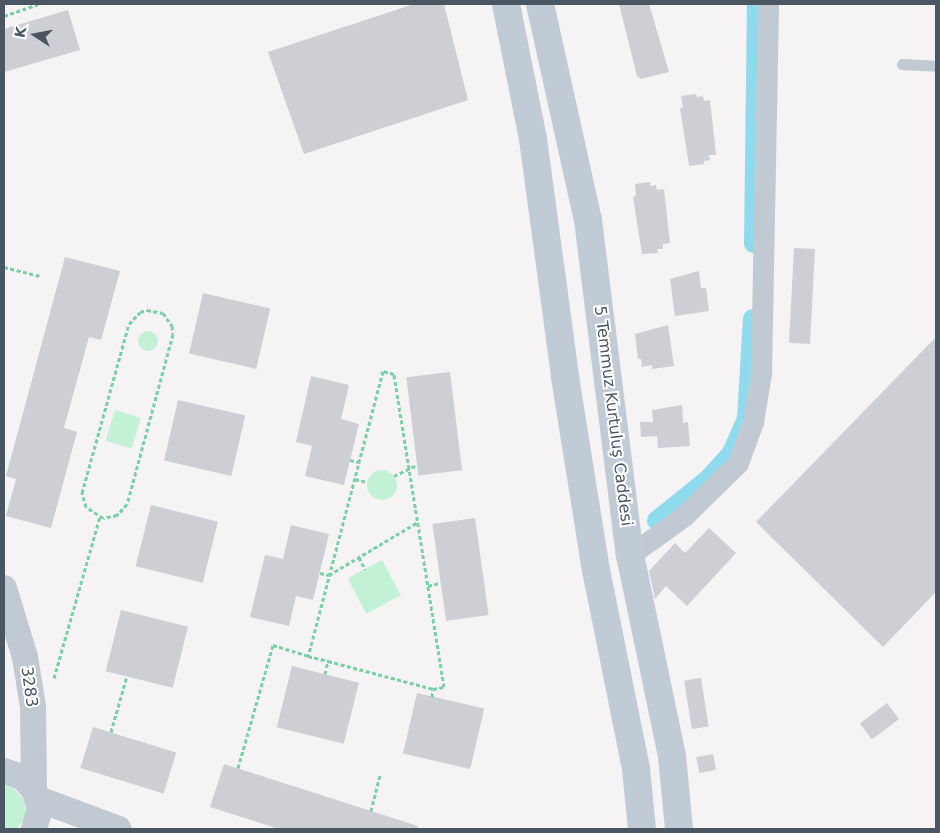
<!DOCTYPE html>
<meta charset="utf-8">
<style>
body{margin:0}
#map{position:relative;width:940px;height:833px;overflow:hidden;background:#f5f3f3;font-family:"DejaVu Sans",sans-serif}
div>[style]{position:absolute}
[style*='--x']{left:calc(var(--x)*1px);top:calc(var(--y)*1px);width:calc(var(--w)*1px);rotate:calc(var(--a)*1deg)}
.green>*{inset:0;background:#c3f1d5;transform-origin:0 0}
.round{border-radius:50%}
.canal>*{height:19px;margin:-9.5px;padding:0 9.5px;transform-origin:9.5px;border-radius:9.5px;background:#90daee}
.building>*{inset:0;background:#cdcfd5;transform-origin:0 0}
.path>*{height:3px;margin-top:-1.5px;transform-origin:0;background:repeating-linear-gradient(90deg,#7ad0a6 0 4px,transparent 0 6.5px)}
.service>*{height:11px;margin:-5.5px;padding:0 5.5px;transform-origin:5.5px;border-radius:5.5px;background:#c1cad2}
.minor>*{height:21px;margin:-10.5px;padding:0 10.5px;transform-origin:10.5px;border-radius:10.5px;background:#c1cad2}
.tertiary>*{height:26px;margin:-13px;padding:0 13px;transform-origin:13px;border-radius:13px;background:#c1cad2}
.secondary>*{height:28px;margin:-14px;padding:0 14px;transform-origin:14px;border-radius:14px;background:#c1cbd6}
span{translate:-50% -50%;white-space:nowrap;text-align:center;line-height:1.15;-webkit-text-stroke:4px #fff;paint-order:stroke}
.street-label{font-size:16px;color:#4a5661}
.frame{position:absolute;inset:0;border:5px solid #4a5661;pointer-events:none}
.north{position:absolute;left:10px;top:10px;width:50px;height:50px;-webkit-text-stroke:4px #fff;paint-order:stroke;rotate:281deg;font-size:14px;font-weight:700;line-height:20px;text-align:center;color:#4a5661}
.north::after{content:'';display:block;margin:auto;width:18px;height:22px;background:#4a5661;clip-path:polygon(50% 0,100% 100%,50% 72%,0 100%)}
</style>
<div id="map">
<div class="green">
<i class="round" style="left:138px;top:331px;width:20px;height:20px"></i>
<i style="left:115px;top:410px;width:27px;height:32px;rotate:17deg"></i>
<i class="round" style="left:367px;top:470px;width:30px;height:30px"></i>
<i style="left:382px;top:560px;width:40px;height:39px;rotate:62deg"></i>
<i style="clip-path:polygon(4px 785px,13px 788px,24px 800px,26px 816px,17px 829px,4px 829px)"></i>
</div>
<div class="canal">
<i style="--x:753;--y:243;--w:239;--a:-89.3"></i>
<i style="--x:656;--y:520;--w:65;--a:-38.8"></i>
<i style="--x:707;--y:479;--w:36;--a:-48"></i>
<i style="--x:731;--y:452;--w:37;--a:-66"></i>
<i style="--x:746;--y:418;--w:100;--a:-86.6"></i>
</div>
<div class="building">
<i style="clip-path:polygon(414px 4px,444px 4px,468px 100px,304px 154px,268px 52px)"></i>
<i style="clip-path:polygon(619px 4px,649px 4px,669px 72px,641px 79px,637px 76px)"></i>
<i style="clip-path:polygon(68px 10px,80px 50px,4px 72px,4px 29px)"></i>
<i style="clip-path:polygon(696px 94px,697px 97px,703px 96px,704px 101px,710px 100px,716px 155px,709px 155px,710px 160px,704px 161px,704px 164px,689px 166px,680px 108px,683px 108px,681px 96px)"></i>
<i style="clip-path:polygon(650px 182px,650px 186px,656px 185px,657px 190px,664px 189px,670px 243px,663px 244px,663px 249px,657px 249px,658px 253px,642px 254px,633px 197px,636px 196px,635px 184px)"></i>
<i style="left:794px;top:248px;width:21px;height:95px;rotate:3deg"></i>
<i style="clip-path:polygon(65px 257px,120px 271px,101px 340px,89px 337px,64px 428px,77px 432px,51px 528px,6px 516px,16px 479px,6px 476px)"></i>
<i style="clip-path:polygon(699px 271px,701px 288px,706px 288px,709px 311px,675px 316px,670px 279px)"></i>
<i style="left:203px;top:293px;width:69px;height:62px;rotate:13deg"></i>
<i style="clip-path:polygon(668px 325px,674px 366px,652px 369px,652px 365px,642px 367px,641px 359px,638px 359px,635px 334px)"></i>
<i style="clip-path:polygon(936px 337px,936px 592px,883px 647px,756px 522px)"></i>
<i style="left:450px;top:372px;width:99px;height:44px;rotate:83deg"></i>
<i style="clip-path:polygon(311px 376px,349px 385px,341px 419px,359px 424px,344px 485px,305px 476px,312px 446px,296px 442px)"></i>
<i style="left:178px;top:400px;width:69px;height:62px;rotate:13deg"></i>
<i style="clip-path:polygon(682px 405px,683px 423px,688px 422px,690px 446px,658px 448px,657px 436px,641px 437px,640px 422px,653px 422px,652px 410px)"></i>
<i style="left:151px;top:505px;width:69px;height:63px;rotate:14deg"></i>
<i style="left:475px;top:518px;width:98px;height:43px;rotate:82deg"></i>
<i style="clip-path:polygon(291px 525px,329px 534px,313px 600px,296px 596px,289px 626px,250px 617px,265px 555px,283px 559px)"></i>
<i style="clip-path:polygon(709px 528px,736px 553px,687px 606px,666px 586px,655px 599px,649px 571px,675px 543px,685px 553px)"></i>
<i style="left:121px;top:610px;width:69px;height:63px;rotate:14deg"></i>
<i style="left:292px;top:666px;width:69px;height:63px;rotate:14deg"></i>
<i style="left:701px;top:678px;width:49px;height:17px;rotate:81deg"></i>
<i style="left:417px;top:693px;width:69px;height:62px;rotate:13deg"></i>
<i style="left:887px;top:703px;width:20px;height:34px;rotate:53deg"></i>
<i style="left:93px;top:727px;width:87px;height:43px;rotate:17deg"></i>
<i style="left:713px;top:754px;width:16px;height:17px;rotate:79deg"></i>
<i style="clip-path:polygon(224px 764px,418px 826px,417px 829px,279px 829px,210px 807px)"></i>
</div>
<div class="path">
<i style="--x:4;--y:16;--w:36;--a:-19"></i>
<i style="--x:4;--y:267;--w:37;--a:14"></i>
<i style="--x:147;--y:310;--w:16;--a:11"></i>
<i style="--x:163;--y:313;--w:16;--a:55"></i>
<i style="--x:172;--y:326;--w:8;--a:83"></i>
<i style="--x:173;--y:334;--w:176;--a:105.1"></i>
<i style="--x:127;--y:504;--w:15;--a:132"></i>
<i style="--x:117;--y:515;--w:14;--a:168"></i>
<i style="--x:103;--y:518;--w:20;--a:-147"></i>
<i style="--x:86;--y:507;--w:15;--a:-106"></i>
<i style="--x:82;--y:493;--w:175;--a:-74.5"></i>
<i style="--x:129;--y:324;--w:16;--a:-47"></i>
<i style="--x:140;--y:312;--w:7;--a:-16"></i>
<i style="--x:350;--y:460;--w:9;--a:13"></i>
<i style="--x:394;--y:476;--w:25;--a:-26"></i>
<i style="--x:355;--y:479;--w:12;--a:14"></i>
<i style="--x:359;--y:557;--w:14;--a:65"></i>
<i style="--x:320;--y:573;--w:9;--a:13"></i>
<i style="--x:329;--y:575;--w:104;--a:-30.8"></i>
<i style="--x:428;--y:586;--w:11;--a:-15"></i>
<i style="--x:325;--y:674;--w:13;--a:-77"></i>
<i style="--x:54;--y:678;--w:167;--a:-74.1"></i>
<i style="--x:432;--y:697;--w:8;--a:-83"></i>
<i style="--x:111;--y:732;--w:58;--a:-74.1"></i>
<i style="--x:238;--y:768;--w:128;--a:-74.1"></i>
<i style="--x:273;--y:645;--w:37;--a:17"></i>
<i style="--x:308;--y:656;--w:21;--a:14"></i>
<i style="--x:328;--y:661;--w:109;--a:14.9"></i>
<i style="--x:433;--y:689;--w:11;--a:-10"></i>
<i style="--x:444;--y:687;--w:317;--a:-99.1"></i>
<i style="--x:394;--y:374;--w:11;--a:-165"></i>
<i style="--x:383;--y:371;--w:295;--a:104.7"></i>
<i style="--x:371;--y:811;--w:38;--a:-76"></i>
</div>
<div class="service">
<i style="--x:902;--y:64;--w:34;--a:3"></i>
</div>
<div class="minor">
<i style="--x:630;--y:555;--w:67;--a:-35.8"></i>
<i style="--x:684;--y:516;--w:76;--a:-44.5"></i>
<i style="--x:738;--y:463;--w:44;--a:-69.9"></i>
<i style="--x:753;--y:422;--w:50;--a:-80.7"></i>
<i style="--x:761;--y:373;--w:369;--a:-88.9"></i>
</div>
<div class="tertiary">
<i style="--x:4;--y:588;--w:72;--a:73.1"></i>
<i style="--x:25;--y:657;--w:51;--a:80.9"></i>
<i style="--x:33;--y:707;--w:83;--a:89.3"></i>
<i style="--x:4;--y:771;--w:19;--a:18"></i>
<i style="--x:22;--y:777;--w:18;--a:47"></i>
<i style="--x:34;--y:790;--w:19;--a:72"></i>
<i style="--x:40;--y:808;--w:22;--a:106"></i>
<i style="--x:38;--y:799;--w:86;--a:20.3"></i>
</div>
<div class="secondary">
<i style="--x:506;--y:4;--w:138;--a:78.7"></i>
<i style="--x:533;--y:139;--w:240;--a:82.3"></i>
<i style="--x:565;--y:377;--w:195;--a:80.9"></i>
<i style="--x:596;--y:570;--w:203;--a:78.6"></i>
<i style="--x:636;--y:769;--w:60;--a:84.3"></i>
<i style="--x:540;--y:4;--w:221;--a:77.5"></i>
<i style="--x:588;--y:220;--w:338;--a:82.9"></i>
<i style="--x:630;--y:555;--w:205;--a:78.2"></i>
<i style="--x:672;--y:756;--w:73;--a:84.5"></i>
</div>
<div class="street-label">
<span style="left:613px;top:416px;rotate:83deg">5 Temmuz Kurtuluş Caddesi</span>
<span style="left:29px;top:687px;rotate:82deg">3283</span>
</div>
<div class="frame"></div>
<div class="north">K</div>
</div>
